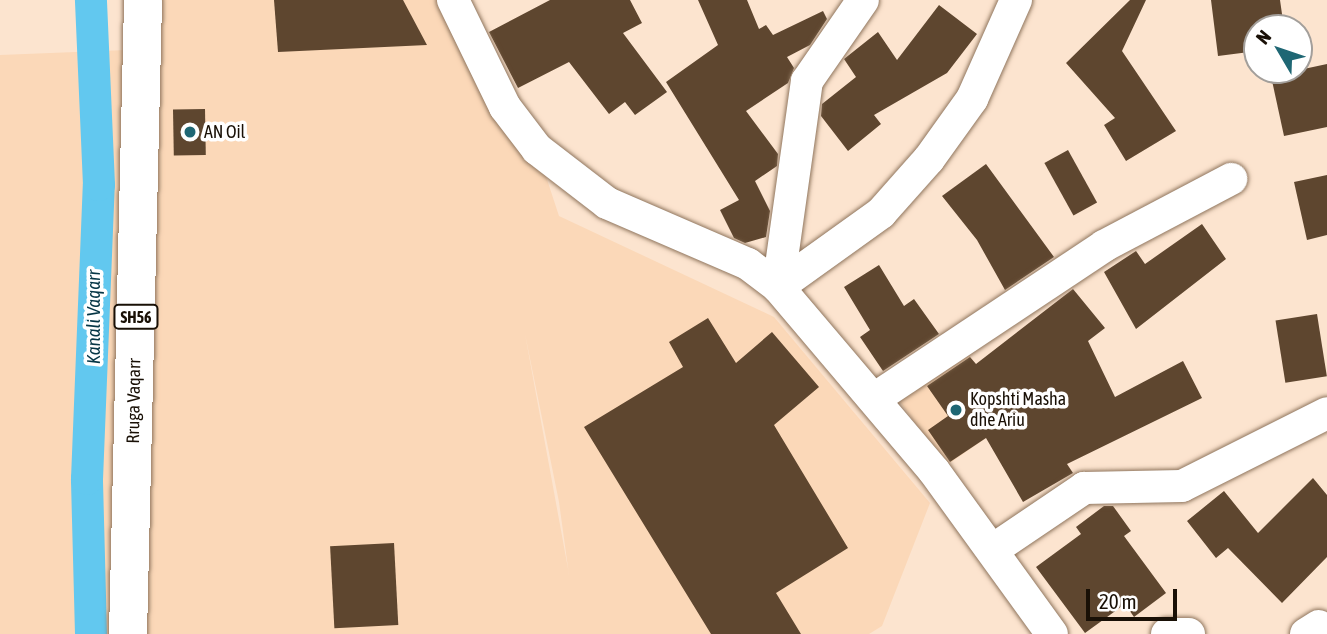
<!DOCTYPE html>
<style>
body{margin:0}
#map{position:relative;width:1327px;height:634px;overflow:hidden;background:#fce4cf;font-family:"Asap Condensed",sans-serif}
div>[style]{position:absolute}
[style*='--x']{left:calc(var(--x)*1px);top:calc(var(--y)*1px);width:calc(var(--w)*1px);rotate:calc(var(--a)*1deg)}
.built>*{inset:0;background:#fbd8b8;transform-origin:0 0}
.canal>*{height:32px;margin:-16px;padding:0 16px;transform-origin:16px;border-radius:16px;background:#62c8ef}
.building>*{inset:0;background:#5e462f;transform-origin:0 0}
.roads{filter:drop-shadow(0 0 2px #8f755d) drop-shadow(0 0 2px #8f755d)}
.minor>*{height:32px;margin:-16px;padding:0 16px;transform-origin:16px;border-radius:16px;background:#fff}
.major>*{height:38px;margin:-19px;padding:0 19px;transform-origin:19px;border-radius:19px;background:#fff}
.dots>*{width:19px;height:19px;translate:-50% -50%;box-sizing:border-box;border:4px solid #fff;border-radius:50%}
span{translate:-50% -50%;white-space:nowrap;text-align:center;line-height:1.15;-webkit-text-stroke:7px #fff;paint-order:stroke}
.shield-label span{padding:2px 5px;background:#fff;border:2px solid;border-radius:5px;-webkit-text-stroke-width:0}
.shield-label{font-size:16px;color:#191006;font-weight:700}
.poi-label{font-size:18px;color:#191006}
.left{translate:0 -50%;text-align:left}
.street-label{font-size:18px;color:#191006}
.water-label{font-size:19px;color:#063646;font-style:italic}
.north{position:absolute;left:1243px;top:14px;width:70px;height:70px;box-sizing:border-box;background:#fff;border:2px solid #a39f9b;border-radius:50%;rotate:309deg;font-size:19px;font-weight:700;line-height:28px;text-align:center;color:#191006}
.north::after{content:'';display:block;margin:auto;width:24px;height:32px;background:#1f6774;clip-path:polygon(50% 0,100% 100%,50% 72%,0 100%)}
.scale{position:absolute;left:1086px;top:589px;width:91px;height:32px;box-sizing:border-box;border:4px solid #191006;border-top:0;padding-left:9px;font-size:21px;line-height:24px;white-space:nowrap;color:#191006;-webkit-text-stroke:5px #fff;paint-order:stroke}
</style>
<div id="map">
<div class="built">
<i style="clip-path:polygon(evenodd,128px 0,453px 0,537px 149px,559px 216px,774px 317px,930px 503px,882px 626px,869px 634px,0 634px,0 55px,126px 50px,128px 0,525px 334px,559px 502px,569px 575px,569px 574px,525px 334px)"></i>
<i style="left:968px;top:354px;width:79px;height:83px;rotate:55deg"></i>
</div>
<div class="canal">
<i style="--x:91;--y:634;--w:155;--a:-91.5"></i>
<i style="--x:87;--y:479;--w:294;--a:-87.7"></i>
<i style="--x:99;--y:185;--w:185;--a:-92.5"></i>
</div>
<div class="building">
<i style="clip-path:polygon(274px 0,403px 0,427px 45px,278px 52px)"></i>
<i style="clip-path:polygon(550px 0,630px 0,642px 23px,623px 33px,667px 92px,635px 115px,625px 102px,609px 114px,569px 62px,518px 88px,489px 32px)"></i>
<i style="clip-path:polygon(698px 0,747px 0,759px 29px,766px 25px,773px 35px,823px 11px,827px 19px,810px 45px,787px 57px,794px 68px,788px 83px,746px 111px,778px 154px,777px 166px,755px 181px,770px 211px,766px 237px,745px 243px,734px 238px,720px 210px,739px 200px,666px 82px,718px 45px)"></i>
<i style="clip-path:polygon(1130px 0,1146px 0,1122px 51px,1176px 131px,1126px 161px,1104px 125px,1115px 118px,1066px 63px)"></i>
<i style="clip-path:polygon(1211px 0,1280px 0,1284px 28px,1257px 28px,1257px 51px,1218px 56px)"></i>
<i style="clip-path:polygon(939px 5px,977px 34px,947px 73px,874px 115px,881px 124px,848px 151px,821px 116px,822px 104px,856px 77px,844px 59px,878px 32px,897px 60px)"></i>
<i style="clip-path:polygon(1327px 64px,1327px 127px,1284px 136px,1271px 76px)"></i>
<i style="left:205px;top:109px;width:46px;height:32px;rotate:89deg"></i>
<i style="left:1068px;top:150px;width:60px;height:27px;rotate:61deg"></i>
<i style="clip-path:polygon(986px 164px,1054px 257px,1005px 290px,977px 240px,942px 196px)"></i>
<i style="clip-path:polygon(1327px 175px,1327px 235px,1307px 240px,1294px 182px)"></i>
<i style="clip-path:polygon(1202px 224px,1226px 259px,1136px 329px,1104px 272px,1136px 251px,1145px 264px)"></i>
<i style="clip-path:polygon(879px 265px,904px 306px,914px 299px,939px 334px,883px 371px,860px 337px,870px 330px,844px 287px)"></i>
<i style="clip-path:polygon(1073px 289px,1105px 328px,1088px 341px,1115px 397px,1183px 361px,1202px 398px,1067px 464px,1073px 473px,1023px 502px,986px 438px,950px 462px,928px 430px,948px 416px,927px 386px,970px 357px,976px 364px)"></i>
<i style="left:1317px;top:314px;width:63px;height:42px;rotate:81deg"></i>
<i style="clip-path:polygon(708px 318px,736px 363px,772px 332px,819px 387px,774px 425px,848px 548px,776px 593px,801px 634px,711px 634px,584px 427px,683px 367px,669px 342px)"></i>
<i style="clip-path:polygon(1313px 478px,1327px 495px,1327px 557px,1282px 603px,1228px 548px,1216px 558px,1187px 521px,1224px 491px,1258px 533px)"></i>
<i style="clip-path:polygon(1104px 506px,1113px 506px,1131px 531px,1124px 536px,1166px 593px,1134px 617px,1125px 604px,1085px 633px,1036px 567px,1081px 534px,1076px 527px)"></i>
<i style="left:394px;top:543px;width:82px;height:64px;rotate:87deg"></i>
</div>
<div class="roads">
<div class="minor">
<i style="--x:453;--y:0;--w:119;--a:64.1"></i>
<i style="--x:505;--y:107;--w:53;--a:52.7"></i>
<i style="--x:537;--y:149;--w:88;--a:37.6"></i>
<i style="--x:607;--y:203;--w:154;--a:23.4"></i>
<i style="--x:748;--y:264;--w:38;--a:37"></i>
<i style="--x:778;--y:287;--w:241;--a:49.7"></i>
<i style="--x:934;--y:471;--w:201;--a:54.1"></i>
<i style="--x:778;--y:287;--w:127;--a:-35.7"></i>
<i style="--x:881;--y:213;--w:72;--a:-48.4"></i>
<i style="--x:929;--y:159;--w:74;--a:-54.4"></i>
<i style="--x:972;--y:99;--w:108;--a:-66"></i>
<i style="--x:778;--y:287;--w:208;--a:-82"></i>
<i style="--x:807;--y:81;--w:98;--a:-55.3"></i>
<i style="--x:874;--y:399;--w:276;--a:-33.6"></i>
<i style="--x:1104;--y:246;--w:144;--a:-27.8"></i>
<i style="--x:994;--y:549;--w:109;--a:-34.1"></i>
<i style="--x:1084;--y:488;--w:98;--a:-1.2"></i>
<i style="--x:1182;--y:486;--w:162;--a:-26.7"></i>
<i style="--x:1167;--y:634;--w:22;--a:0"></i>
<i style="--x:1306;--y:634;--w:15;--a:-32"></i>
</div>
<div class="major">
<i style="--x:128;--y:634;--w:634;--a:-88.64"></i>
</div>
</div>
<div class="dots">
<i style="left:190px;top:132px;background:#1f6774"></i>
<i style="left:956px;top:410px;background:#1f6774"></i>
</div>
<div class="shield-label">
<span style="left:136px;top:317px">SH56</span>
</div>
<div class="poi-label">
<span class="left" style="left:204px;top:132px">AN Oil</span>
<span class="left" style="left:970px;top:410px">Kopshti Masha<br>dhe Ariu</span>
</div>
<div class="street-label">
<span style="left:134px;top:401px;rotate:-89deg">Rruga Vaqarr</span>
</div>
<div class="water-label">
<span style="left:94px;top:317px;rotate:-90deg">Kanali Vaqarr</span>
</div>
<div class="north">N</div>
<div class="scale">20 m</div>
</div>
